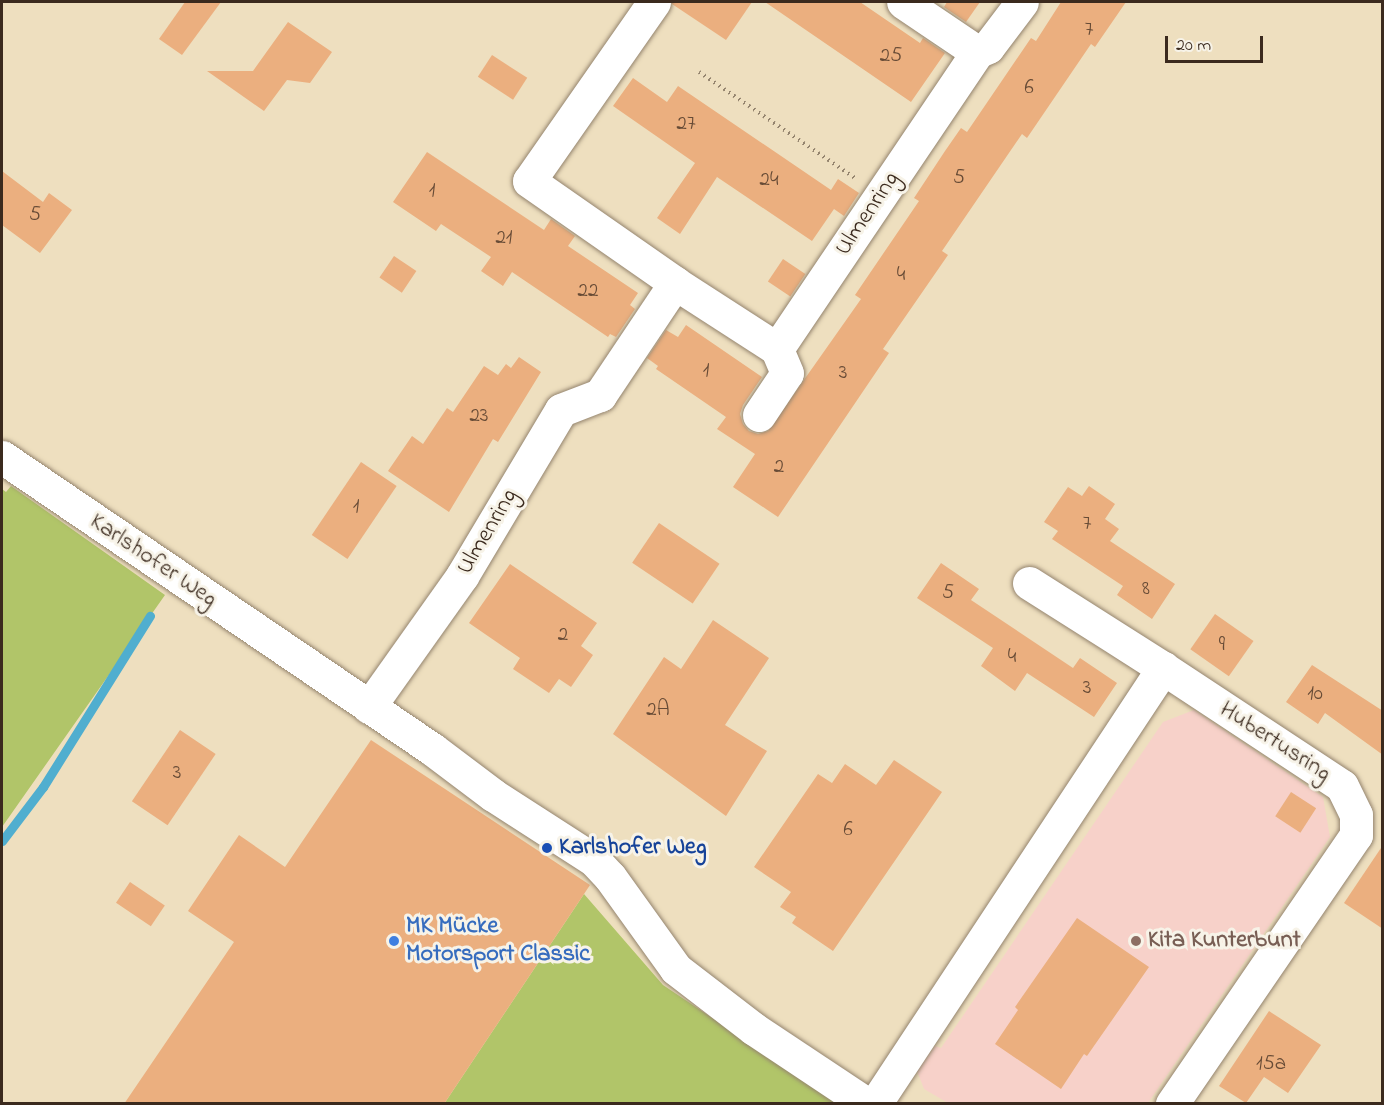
<!DOCTYPE html>
<meta charset="utf-8">
<style>
body{margin:0}
#map{position:relative;width:1384px;height:1105px;overflow:hidden;background:#eedfbf;font-family:"Indie Flower",sans-serif}
div>[style]{position:absolute}
[style*='--x']{left:calc(var(--x)*1px);top:calc(var(--y)*1px);width:calc(var(--w)*1px);rotate:calc(var(--a)*1deg)}
.built>*{inset:0;background:#f7d1c9}
.green>*{inset:0;background:#b1c569}
.stream>*{height:9px;margin:-4.5px;padding:0 4.5px;transform-origin:4.5px;border-radius:4.5px;background:#50aecf}
.building>*{inset:0;background:#ebaf7f;transform-origin:0 0}
.path>*{height:4px;margin-top:-2px;transform-origin:0;background:repeating-linear-gradient(90deg,#94846e 0 1.5px,transparent 0 6px)}
.roads{filter:drop-shadow(0 0 2px #94846e) drop-shadow(0 0 2px #94846e)}
.minor>*{height:33px;margin:-16.5px;padding:0 16.5px;transform-origin:16.5px;border-radius:16.5px;background:#fff}
.dots>*{width:16px;height:16px;translate:-50% -50%;box-sizing:border-box;border:3px solid #f7f3e8;border-radius:50%}
span{translate:-50% -50%;white-space:nowrap;text-align:center;line-height:1.15;-webkit-text-stroke:6px #f7f3e8;paint-order:stroke}
.number-label{font-size:21px;color:#674b36}
.number-label span{-webkit-text-stroke-width:0}
.street-label{font-size:24px;color:#3b2a1e}
.transit-label{font-size:24px;color:#164399;font-weight:700}
.left{translate:0 -50%;text-align:left}
.shop-label{font-size:24px;color:#366cbe;font-weight:700}
.education-label{font-size:24px;color:#785e54;font-weight:700}
.frame{position:absolute;inset:0;border:3px solid #3b2a1e;pointer-events:none}
.scale{position:absolute;left:1165px;top:36px;width:98px;height:27px;box-sizing:border-box;border:3px solid #3b2a1e;border-top:0;padding-left:8px;font-size:18px;line-height:21px;white-space:nowrap;color:#3b2a1e;-webkit-text-stroke:4px #f7f3e8;paint-order:stroke}
</style>
<div id="map">
<div class="built">
<i style="clip-path:polygon(1194px 710px,1323px 797px,1330px 837px,1148px 1103px,948px 1103px,924px 1089px,917px 1071px,935px 1046px,941px 1048px,1163px 722px)"></i>
</div>
<div class="green">
<i style="clip-path:polygon(11px 486px,165px 595px,2px 827px,2px 489px,6px 492px)"></i>
<i style="clip-path:polygon(584px 894px,663px 985px,839px 1103px,444px 1104px)"></i>
</div>
<div class="stream">
<i style="--x:2;--y:841;--w:68;--a:-52.8"></i>
<i style="--x:43;--y:787;--w:202;--a:-58"></i>
</div>
<div class="building">
<i style="clip-path:polygon(185px 2px,221px 2px,182px 55px,159px 39px)"></i>
<i style="clip-path:polygon(672px 2px,752px 2px,726px 40px,672px 4px)"></i>
<i style="clip-path:polygon(765px 2px,860px 2px,920px 43px,923px 38px,945px 53px,911px 102px)"></i>
<i style="clip-path:polygon(947px 2px,980px 2px,966px 22px,944px 7px)"></i>
<i style="clip-path:polygon(1061px 2px,1126px 2px,1095px 47px,1091px 44px,1027px 138px,1022px 134px,942px 251px,948px 255px,883px 349px,889px 353px,778px 517px,733px 487px,755px 454px,717px 429px,726px 417px,656px 369px,658px 366px,647px 358px,666px 330px,678px 337px,686px 325px,762px 377px,743px 405px,740px 414px,743px 424px,749px 431px,758px 434px,768px 431px,861px 299px,855px 295px,919px 201px,914px 198px,945px 151px,961px 128px,967px 132px,1031px 38px,1036px 41px)"></i>
<i style="clip-path:polygon(288px 22px,332px 52px,310px 83px,287px 80px,264px 111px,207px 71px,253px 71px)"></i>
<i style="left:492px;top:55px;width:42px;height:26px;rotate:33deg"></i>
<i style="clip-path:polygon(633px 78px,667px 102px,678px 86px,831px 190px,838px 179px,859px 193px,844px 216px,834px 209px,812px 241px,717px 177px,680px 234px,657px 218px,695px 163px,613px 106px)"></i>
<i style="clip-path:polygon(427px 152px,544px 230px,551px 219px,575px 236px,568px 246px,638px 293px,630px 305px,635px 309px,616px 337px,610px 334px,608px 337px,512px 272px,503px 286px,481px 271px,491px 257px,441px 224px,436px 231px,393px 202px)"></i>
<i style="clip-path:polygon(2px 171px,43px 202px,49px 193px,72px 210px,40px 253px,2px 225px)"></i>
<i style="left:394px;top:256px;width:27px;height:26px;rotate:34deg"></i>
<i style="left:783px;top:259px;width:27px;height:27px;rotate:34deg"></i>
<i style="clip-path:polygon(519px 357px,541px 372px,498px 442px,493px 439px,449px 512px,388px 471px,412px 436px,423px 444px,447px 408px,453px 412px,484px 366px,498px 375px,506px 364px,511px 368px)"></i>
<i style="left:361px;top:462px;width:43px;height:88px;rotate:34deg"></i>
<i style="clip-path:polygon(1089px 486px,1115px 504px,1105px 519px,1119px 529px,1110px 541px,1175px 584px,1152px 619px,1117px 595px,1123px 586px,1052px 539px,1058px 531px,1044px 522px,1068px 487px,1082px 496px)"></i>
<i style="left:659px;top:523px;width:73px;height:48px;rotate:34deg"></i>
<i style="clip-path:polygon(941px 563px,979px 589px,971px 600px,1073px 668px,1080px 658px,1117px 683px,1094px 717px,1027px 673px,1015px 691px,981px 666px,993px 648px,917px 598px)"></i>
<i style="clip-path:polygon(510px 564px,597px 623px,581px 646px,593px 655px,571px 687px,559px 679px,549px 693px,513px 669px,520px 658px,469px 623px)"></i>
<i style="left:1215px;top:614px;width:47px;height:43px;rotate:35deg"></i>
<i style="clip-path:polygon(713px 620px,769px 658px,725px 725px,767px 751px,726px 816px,613px 734px,664px 657px,681px 669px)"></i>
<i style="clip-path:polygon(1312px 665px,1383px 711px,1383px 755px,1325px 713px,1318px 724px,1286px 702px)"></i>
<i style="left:180px;top:730px;width:43px;height:86px;rotate:34deg"></i>
<i style="clip-path:polygon(371px 740px,590px 885px,444px 1104px,124px 1104px,234px 942px,188px 911px,239px 835px,285px 867px)"></i>
<i style="clip-path:polygon(894px 760px,942px 792px,833px 951px,792px 923px,796px 917px,780px 907px,791px 892px,754px 867px,818px 774px,832px 783px,845px 764px,876px 785px)"></i>
<i style="left:1291px;top:792px;width:30px;height:29px;rotate:33deg"></i>
<i style="clip-path:polygon(1383px 845px,1383px 929px,1344px 903px)"></i>
<i style="left:130px;top:882px;width:42px;height:25px;rotate:34deg"></i>
<i style="clip-path:polygon(1077px 918px,1149px 967px,1087px 1056px,1084px 1054px,1061px 1089px,995px 1044px,1018px 1010px,1015px 1007px)"></i>
<i style="clip-path:polygon(1269px 1011px,1321px 1045px,1288px 1093px,1264px 1077px,1246px 1103px,1219px 1086px)"></i>
</div>
<div class="path">
<i style="--x:699;--y:72;--w:189;--a:34.2"></i>
</div>
<div class="roads">
<div class="minor">
<i style="--x:654;--y:2;--w:218;--a:124.9"></i>
<i style="--x:529;--y:181;--w:178;--a:34.9"></i>
<i style="--x:675;--y:283;--w:121;--a:32.9"></i>
<i style="--x:777;--y:349;--w:358;--a:-56"></i>
<i style="--x:977;--y:52;--w:89;--a:-146"></i>
<i style="--x:977;--y:52;--w:12;--a:-24"></i>
<i style="--x:988;--y:47;--w:56;--a:-52.9"></i>
<i style="--x:759;--y:415;--w:50;--a:-56.3"></i>
<i style="--x:787;--y:373;--w:26;--a:-113"></i>
<i style="--x:2;--y:457;--w:520;--a:34.18"></i>
<i style="--x:432;--y:749;--w:76;--a:37"></i>
<i style="--x:493;--y:795;--w:120;--a:32.8"></i>
<i style="--x:594;--y:860;--w:23;--a:47"></i>
<i style="--x:610;--y:877;--w:113;--a:54.3"></i>
<i style="--x:676;--y:969;--w:98;--a:37.6"></i>
<i style="--x:754;--y:1029;--w:136;--a:33.6"></i>
<i style="--x:1029;--y:583;--w:159;--a:32.4"></i>
<i style="--x:369;--y:707;--w:161;--a:-54.6"></i>
<i style="--x:462;--y:576;--w:193;--a:-59.2"></i>
<i style="--x:561;--y:410;--w:42;--a:-21"></i>
<i style="--x:600;--y:395;--w:135;--a:-56.2"></i>
<i style="--x:875;--y:1104;--w:523;--a:-56.55"></i>
<i style="--x:1163;--y:668;--w:214;--a:33.4"></i>
<i style="--x:1342;--y:786;--w:32;--a:64"></i>
<i style="--x:1356;--y:815;--w:20;--a:90"></i>
<i style="--x:1356;--y:835;--w:326;--a:124.4"></i>
</div>
</div>
<div class="dots">
<i style="left:547px;top:848px;background:#1a4fb4"></i>
<i style="left:394px;top:941px;background:#3f7fe0"></i>
<i style="left:1136px;top:941px;background:#8d6e63"></i>
</div>
<div class="number-label">
<span style="left:1089px;top:30px">7</span>
<span style="left:891px;top:56px">25</span>
<span style="left:1029px;top:88px">6</span>
<span style="left:686px;top:124px">27</span>
<span style="left:959px;top:178px">5</span>
<span style="left:769px;top:180px">24</span>
<span style="left:432px;top:191px">1</span>
<span style="left:35px;top:215px">5</span>
<span style="left:504px;top:238px">21</span>
<span style="left:901px;top:275px">4</span>
<span style="left:588px;top:291px">22</span>
<span style="left:706px;top:371px">1</span>
<span style="left:843px;top:373px">3</span>
<span style="left:479px;top:416px">23</span>
<span style="left:779px;top:467px">2</span>
<span style="left:356px;top:507px">1</span>
<span style="left:1087px;top:524px">7</span>
<span style="left:1146px;top:589px">8</span>
<span style="left:948px;top:593px">5</span>
<span style="left:563px;top:635px">2</span>
<span style="left:1222px;top:645px">9</span>
<span style="left:1012px;top:657px">4</span>
<span style="left:1087px;top:688px">3</span>
<span style="left:1315px;top:694px">10</span>
<span style="left:658px;top:710px">2A</span>
<span style="left:177px;top:773px">3</span>
<span style="left:848px;top:830px">6</span>
<span style="left:1271px;top:1064px">15a</span>
</div>
<div class="street-label">
<span style="left:868px;top:214px;rotate:-56deg">Ulmenring</span>
<span style="left:488px;top:532px;rotate:-59deg">Ulmenring</span>
<span style="left:153px;top:561px;rotate:34deg">Karlshofer Weg</span>
<span style="left:1275px;top:742px;rotate:33deg">Hubertusring</span>
</div>
<div class="transit-label">
<span class="left" style="left:559px;top:848px">Karlshofer Weg</span>
</div>
<div class="shop-label">
<span class="left" style="left:406px;top:941px">MK Mücke<br>Motorsport Classic</span>
</div>
<div class="education-label">
<span class="left" style="left:1148px;top:941px">Kita Kunterbunt</span>
</div>
<div class="frame"></div>
<div class="scale">20 m</div>
</div>
